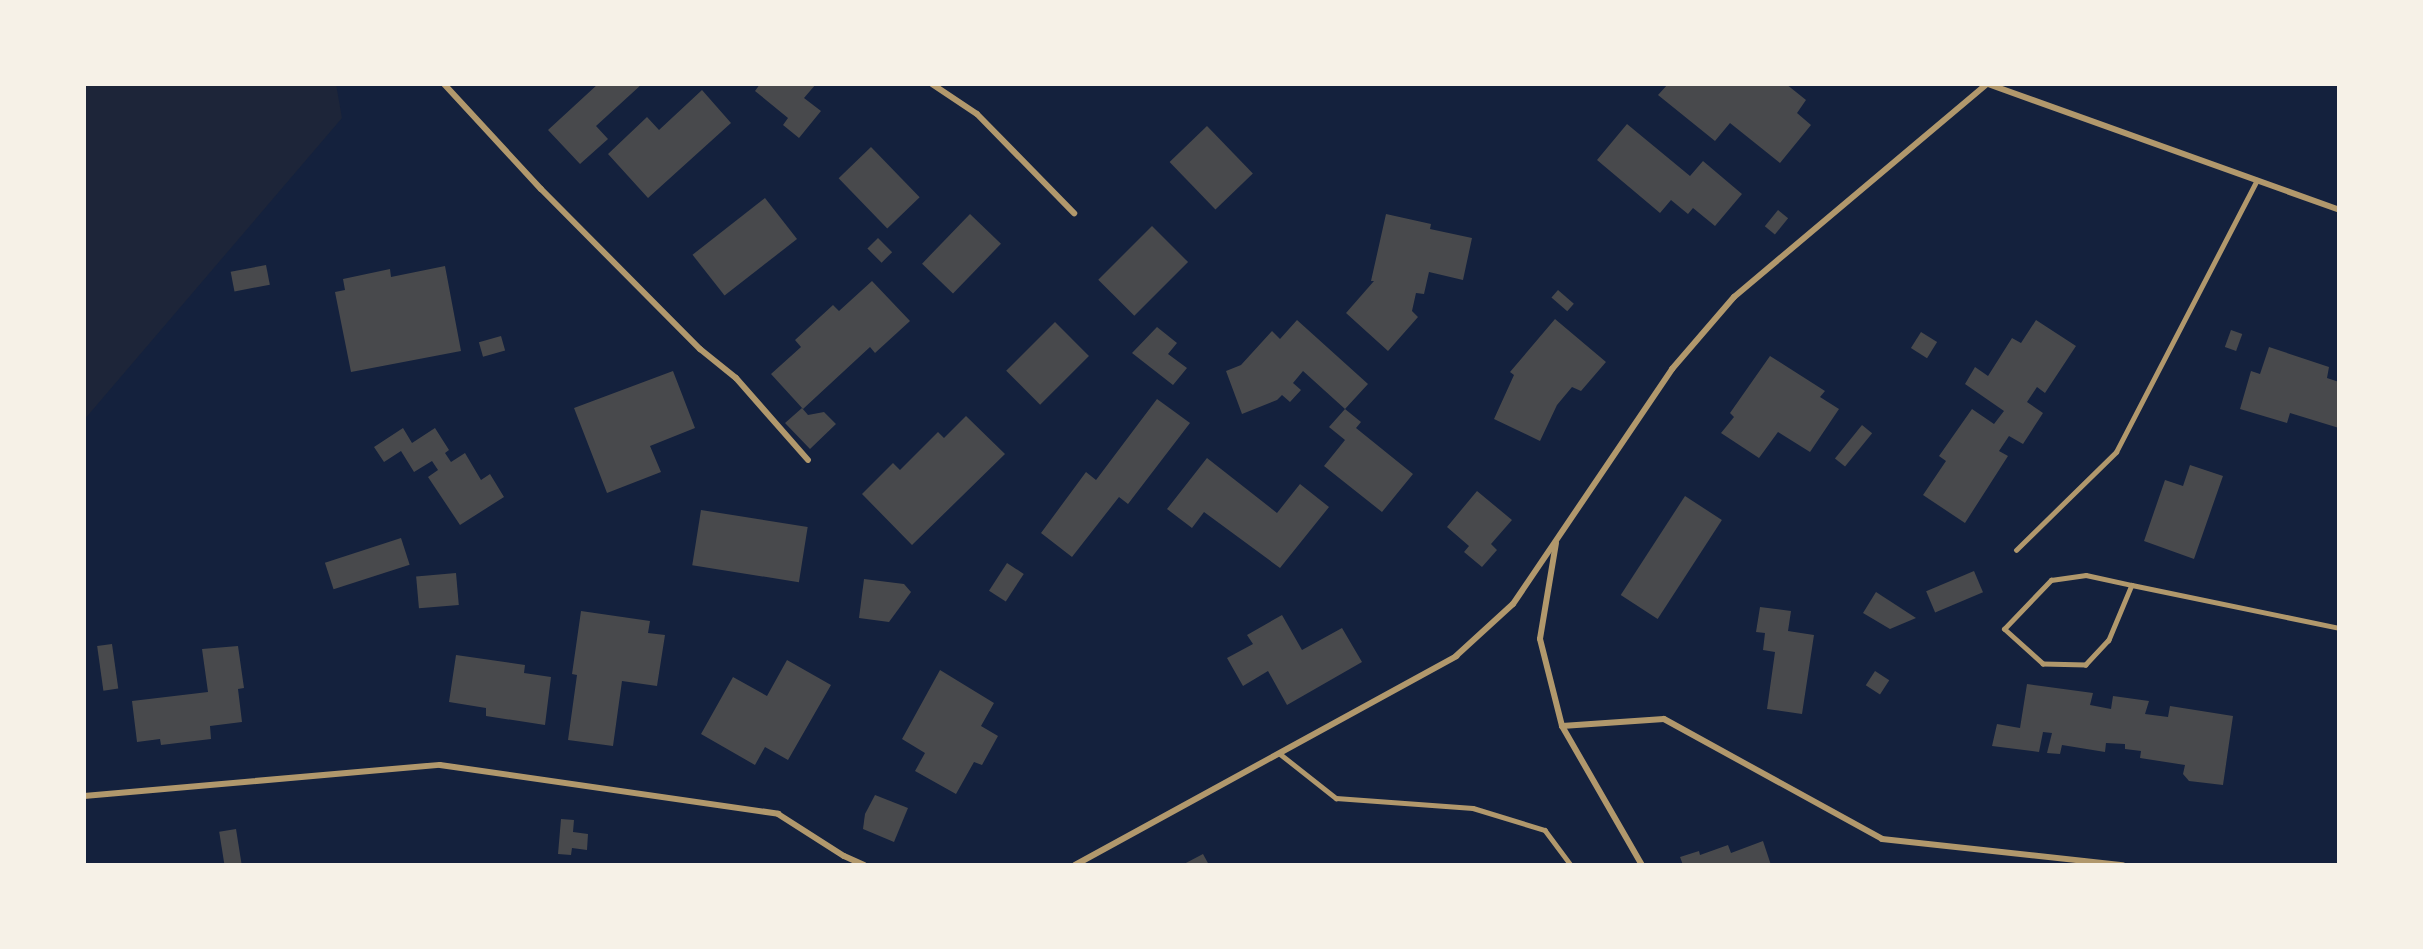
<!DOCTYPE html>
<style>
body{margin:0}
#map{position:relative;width:2423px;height:949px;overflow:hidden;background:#14213d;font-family:"Source Sans 3",sans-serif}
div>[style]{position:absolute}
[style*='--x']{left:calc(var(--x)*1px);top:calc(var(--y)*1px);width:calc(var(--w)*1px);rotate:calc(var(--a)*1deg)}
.green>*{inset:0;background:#1d2539}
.building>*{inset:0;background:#48494c;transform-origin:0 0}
.service>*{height:4.5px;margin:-2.25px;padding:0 2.25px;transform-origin:2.25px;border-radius:2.25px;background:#b1986c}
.minor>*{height:6px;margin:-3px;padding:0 3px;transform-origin:3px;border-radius:3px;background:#b1986c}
span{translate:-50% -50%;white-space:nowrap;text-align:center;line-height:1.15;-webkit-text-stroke:6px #f6f1e7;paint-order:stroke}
.frame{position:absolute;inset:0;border:86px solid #f6f1e7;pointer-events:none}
</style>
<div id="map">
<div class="green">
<i style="clip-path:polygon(84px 84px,336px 84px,342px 118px,84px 420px)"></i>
</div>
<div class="building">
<i style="clip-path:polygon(598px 84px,642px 84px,596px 126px,608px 139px,580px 164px,548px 130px)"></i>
<i style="clip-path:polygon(760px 84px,816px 84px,804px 98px,821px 111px,799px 138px,783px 125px,788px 118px,755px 91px)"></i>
<i style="clip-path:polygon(1668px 84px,1786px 84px,1806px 100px,1797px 113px,1811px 125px,1780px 163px,1730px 123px,1715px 141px,1658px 95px)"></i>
<i style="clip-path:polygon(702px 90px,731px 123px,648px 198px,608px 154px,647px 117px,659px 130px)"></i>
<i style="clip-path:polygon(1627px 124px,1690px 176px,1703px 161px,1742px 194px,1715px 226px,1693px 208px,1688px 214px,1671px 200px,1660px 213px,1597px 160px)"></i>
<i style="left:1207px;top:126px;width:66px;height:52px;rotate:46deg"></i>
<i style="left:871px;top:147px;width:70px;height:45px;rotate:46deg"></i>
<i style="left:765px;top:198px;width:52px;height:92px;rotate:52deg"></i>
<i style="left:1778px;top:210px;width:13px;height:21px;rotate:39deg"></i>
<i style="left:970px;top:214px;width:43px;height:69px;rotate:44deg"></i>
<i style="clip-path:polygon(1386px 214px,1431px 224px,1430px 229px,1472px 238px,1463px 280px,1429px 272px,1424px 294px,1416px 293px,1412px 311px,1418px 317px,1388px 351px,1346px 313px,1374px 281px,1371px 281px)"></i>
<i style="left:1152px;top:226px;width:51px;height:76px;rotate:45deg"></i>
<i style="left:878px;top:238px;width:20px;height:15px;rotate:45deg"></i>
<i style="left:266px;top:265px;width:20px;height:36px;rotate:79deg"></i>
<i style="clip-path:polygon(445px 266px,461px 351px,351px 372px,335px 292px,345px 290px,343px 279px,390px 269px,391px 277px)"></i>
<i style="clip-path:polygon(872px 281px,910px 321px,875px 353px,870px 347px,803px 409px,771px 374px,801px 347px,795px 340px,833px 305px,839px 311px)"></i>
<i style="left:1558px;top:290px;width:21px;height:10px;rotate:41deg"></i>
<i style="clip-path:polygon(1555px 319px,1606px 362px,1581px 391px,1572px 387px,1557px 405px,1540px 441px,1494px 419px,1514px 375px,1510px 372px)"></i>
<i style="clip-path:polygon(1297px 320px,1368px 384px,1345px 409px,1361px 422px,1356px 428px,1413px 474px,1382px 512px,1324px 466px,1345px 440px,1329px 427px,1345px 409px,1303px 371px,1293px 383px,1301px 390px,1290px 402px,1282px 395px,1277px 400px,1242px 414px,1226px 371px,1241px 365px,1272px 331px,1280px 339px)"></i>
<i style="clip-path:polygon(2036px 320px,2076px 346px,2045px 393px,2037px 387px,2027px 402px,2043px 413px,2023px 444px,2009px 436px,1999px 451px,2008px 456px,1965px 523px,1923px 495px,1946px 461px,1939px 456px,1972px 409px,1994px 424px,2004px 411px,1965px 384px,1975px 367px,1988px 376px,2012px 338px,2021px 343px)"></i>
<i style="left:1055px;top:322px;width:48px;height:69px;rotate:45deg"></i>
<i style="clip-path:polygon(1157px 327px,1177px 343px,1168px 354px,1187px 368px,1173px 385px,1132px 353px)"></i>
<i style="left:2231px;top:330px;width:12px;height:18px;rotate:20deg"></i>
<i style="left:1921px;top:332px;width:19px;height:19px;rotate:32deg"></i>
<i style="left:501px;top:336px;width:15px;height:23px;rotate:74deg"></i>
<i style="clip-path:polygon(2269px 347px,2329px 367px,2327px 378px,2339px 382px,2339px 428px,2290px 413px,2287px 423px,2240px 409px,2251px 371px,2260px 374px)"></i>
<i style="clip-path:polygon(1770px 356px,1825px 391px,1820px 397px,1839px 409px,1810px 452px,1778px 432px,1759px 458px,1721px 433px,1734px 417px,1730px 413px)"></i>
<i style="clip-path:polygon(673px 371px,695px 428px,650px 446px,661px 472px,607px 493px,574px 408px)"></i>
<i style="clip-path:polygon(1157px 399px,1190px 423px,1128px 504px,1119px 497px,1072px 557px,1041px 533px,1086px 472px,1096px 480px)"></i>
<i style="clip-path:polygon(802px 408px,808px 415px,824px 412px,836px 424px,810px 449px,785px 423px)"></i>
<i style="clip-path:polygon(966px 416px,1005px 454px,912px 545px,862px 494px,893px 463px,900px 470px,938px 432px,944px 438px)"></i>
<i style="left:1862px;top:425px;width:13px;height:43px;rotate:39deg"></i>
<i style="clip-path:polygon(403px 428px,412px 443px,435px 428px,449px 450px,445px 453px,451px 462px,465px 453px,481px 480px,490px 474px,504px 497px,460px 525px,428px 477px,438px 470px,432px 461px,414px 472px,401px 451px,384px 462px,374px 447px)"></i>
<i style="clip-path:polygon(1207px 458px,1277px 513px,1300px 484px,1329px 507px,1280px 568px,1204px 512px,1192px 528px,1167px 509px)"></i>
<i style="clip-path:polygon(2190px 465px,2223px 476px,2194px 559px,2144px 541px,2165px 480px,2183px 486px)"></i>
<i style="clip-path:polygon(1477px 491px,1512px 520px,1491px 544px,1497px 550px,1482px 567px,1464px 552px,1469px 546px,1447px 527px)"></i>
<i style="left:1685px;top:496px;width:44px;height:118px;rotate:33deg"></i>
<i style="left:701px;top:510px;width:108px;height:56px;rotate:9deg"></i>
<i style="left:401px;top:538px;width:28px;height:80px;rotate:72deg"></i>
<i style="left:1007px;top:563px;width:20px;height:33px;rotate:33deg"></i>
<i style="left:1974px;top:571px;width:23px;height:52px;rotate:67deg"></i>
<i style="left:456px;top:573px;width:32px;height:40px;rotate:85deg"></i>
<i style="clip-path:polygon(864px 579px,904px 584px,911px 592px,889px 622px,859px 618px)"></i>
<i style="clip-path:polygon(1876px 592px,1916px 618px,1890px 629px,1863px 613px)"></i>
<i style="clip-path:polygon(1760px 607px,1791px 611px,1788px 631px,1814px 635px,1802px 714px,1767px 709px,1775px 652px,1763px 650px,1765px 633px,1756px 632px)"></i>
<i style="clip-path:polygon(581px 611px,650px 621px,648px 633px,665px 635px,657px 686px,622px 681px,613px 746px,568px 740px,577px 675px,572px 674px)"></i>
<i style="clip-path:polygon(1282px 615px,1302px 650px,1342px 628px,1362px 662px,1287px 705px,1268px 671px,1243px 686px,1227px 658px,1253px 644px,1247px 635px)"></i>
<i style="left:112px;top:644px;width:45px;height:15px;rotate:82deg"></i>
<i style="clip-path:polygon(238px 646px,244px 688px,238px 689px,242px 722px,210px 726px,211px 739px,161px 745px,160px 739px,137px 742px,132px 701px,208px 692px,202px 649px)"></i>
<i style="clip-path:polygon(456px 655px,525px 665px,524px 673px,551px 677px,545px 725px,486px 716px,486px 708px,449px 702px)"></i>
<i style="clip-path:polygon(787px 660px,831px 685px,788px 760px,765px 747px,755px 765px,701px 734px,733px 677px,767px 696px)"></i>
<i style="clip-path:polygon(940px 670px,994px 703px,981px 726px,998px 736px,982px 765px,974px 762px,956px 794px,915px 771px,925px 753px,902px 739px)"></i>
<i style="left:1875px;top:671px;width:17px;height:17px;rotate:33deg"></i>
<i style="clip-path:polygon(2027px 684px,2093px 693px,2090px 705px,2111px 709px,2113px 696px,2149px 701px,2145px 714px,2168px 717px,2170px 706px,2233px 716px,2223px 785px,2189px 781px,2183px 774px,2185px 765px,2140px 758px,2141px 751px,2125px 749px,2125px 744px,2106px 743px,2105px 752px,2062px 745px,2060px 754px,2047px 753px,2052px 733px,2043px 732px,2039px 752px,1992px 746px,1997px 724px,2020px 728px)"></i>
<i style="clip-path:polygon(875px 795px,908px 808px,894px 842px,863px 829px,865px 814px)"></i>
<i style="clip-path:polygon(561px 819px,574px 820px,573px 832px,588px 834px,587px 850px,572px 848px,571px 855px,558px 854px)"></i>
<i style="left:236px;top:829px;width:36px;height:17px;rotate:81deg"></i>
<i style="clip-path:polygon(1763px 841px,1771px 865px,1683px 865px,1680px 857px,1699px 851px,1700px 855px,1728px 845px,1731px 853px)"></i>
<i style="clip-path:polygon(1203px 854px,1209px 865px,1182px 865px)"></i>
</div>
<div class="service">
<i style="--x:2016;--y:550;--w:140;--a:-44.4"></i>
<i style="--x:2116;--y:452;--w:306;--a:-62.6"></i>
<i style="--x:2132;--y:585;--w:60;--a:112.7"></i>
<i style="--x:2109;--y:640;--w:34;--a:133"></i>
<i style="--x:2086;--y:665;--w:43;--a:-178.7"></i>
<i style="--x:2043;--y:664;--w:52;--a:-138.1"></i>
<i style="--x:2004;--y:629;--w:68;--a:-46.2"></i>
<i style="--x:2051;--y:580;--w:35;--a:-8"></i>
<i style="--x:2086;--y:575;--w:47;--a:12.3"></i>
<i style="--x:2132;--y:585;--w:211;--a:11.7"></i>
<i style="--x:1279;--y:753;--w:73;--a:38.3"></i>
<i style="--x:1336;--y:798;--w:137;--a:4.2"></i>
<i style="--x:1473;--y:808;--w:75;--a:17"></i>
<i style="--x:1545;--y:830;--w:44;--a:53.4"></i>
</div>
<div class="minor">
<i style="--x:444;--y:84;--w:143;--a:47.3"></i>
<i style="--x:541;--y:189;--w:226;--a:45.2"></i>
<i style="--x:700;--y:349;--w:46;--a:38.9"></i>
<i style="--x:736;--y:378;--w:109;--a:48.7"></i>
<i style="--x:932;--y:84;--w:54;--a:33.7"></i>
<i style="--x:977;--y:114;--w:139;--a:45.6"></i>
<i style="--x:1988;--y:84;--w:373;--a:19.7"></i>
<i style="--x:1556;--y:543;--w:97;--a:99.5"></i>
<i style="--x:1540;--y:639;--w:90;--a:75.8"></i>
<i style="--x:1562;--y:726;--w:160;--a:60.1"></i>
<i style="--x:1562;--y:726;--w:102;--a:-3.9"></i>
<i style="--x:1664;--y:719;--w:249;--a:28.8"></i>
<i style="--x:1882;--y:839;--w:242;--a:6.2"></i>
<i style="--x:84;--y:796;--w:357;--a:-5"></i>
<i style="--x:440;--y:765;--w:342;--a:8.2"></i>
<i style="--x:778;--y:814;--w:78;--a:32.5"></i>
<i style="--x:844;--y:856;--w:22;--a:24"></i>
<i style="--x:1075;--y:865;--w:435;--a:-28.7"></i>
<i style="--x:1456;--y:656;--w:77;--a:-42.4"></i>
<i style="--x:1513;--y:604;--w:284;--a:-55.9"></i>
<i style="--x:1672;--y:369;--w:95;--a:-49.3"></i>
<i style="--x:1734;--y:297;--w:331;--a:-40.1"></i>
</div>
<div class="frame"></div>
</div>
